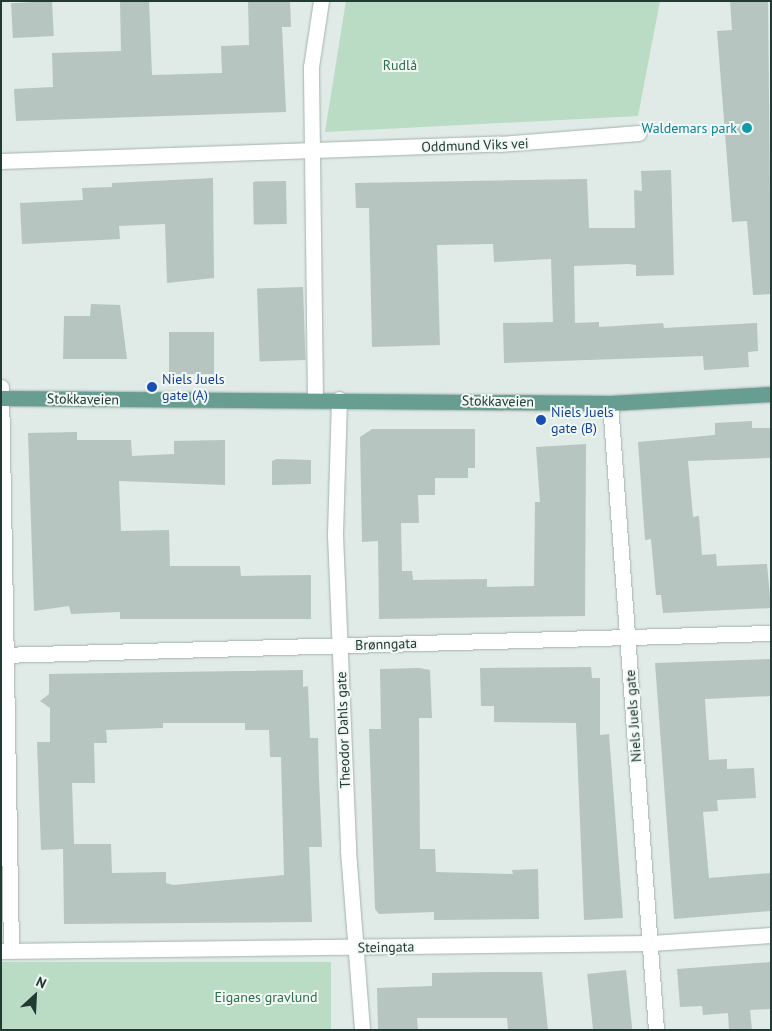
<!DOCTYPE html>
<meta charset="utf-8">
<style>
body{margin:0}
#map{position:relative;width:772px;height:1031px;overflow:hidden;background:#e0eae6;font-family:"PT Sans",sans-serif}
div>[style]{position:absolute}
[style*='--x']{left:calc(var(--x)*1px);top:calc(var(--y)*1px);width:calc(var(--w)*1px);rotate:calc(var(--a)*1deg)}
.green>*{inset:0;background:#badbc4;transform-origin:0 0}
.building>*{inset:0;background:#b6c5bf;transform-origin:0 0}
.roads{filter:drop-shadow(0 0 1px #a3b2ad) drop-shadow(0 0 1px #a3b2ad)}
.minor>*{height:15px;margin:-7.5px;padding:0 7.5px;transform-origin:7.5px;border-radius:7.5px;background:#fff}
.major>*{height:15px;margin:-7.5px;padding:0 7.5px;transform-origin:7.5px;border-radius:7.5px;background:#679e91}
.dots>*{width:14px;height:14px;translate:-50% -50%;box-sizing:border-box;border:2px solid #f0f7f4;border-radius:50%}
span{translate:-50% -50%;white-space:nowrap;text-align:center;line-height:1.15;-webkit-text-stroke:4px #f0f7f4;paint-order:stroke}
.park-label{font-size:14px;color:#2e6e49}
.culture-label{font-size:14px;color:#0d838f}
.right{translate:-100% -50%;text-align:right}
.street-label{font-size:14px;color:#223a34}
.transit-label{font-size:14px;color:#164399}
.left{translate:0 -50%;text-align:left}
.frame{position:absolute;inset:0;border:2px solid #223a34;pointer-events:none}
.north{position:absolute;left:10px;top:971px;width:50px;height:50px;-webkit-text-stroke:4px #f0f7f4;paint-order:stroke;rotate:25deg;font-size:14px;font-weight:700;line-height:20px;text-align:center;color:#223a34}
.north::after{content:'';display:block;margin:auto;width:18px;height:22px;background:#223a34;clip-path:polygon(50% 0,100% 100%,50% 72%,0 100%)}
</style>
<div id="map">
<div class="green">
<i style="clip-path:polygon(346px 1px,660px 1px,638px 116px,325px 132px)"></i>
<i style="left:331px;top:962px;width:68px;height:330px;rotate:90deg"></i>
</div>
<div class="building">
<i style="left:52px;top:1px;width:35px;height:41px;rotate:87deg"></i>
<i style="clip-path:polygon(120px 1px,149px 1px,152px 75px,222px 73px,221px 46px,249px 45px,248px 1px,290px 1px,291px 27px,282px 27px,286px 112px,16px 121px,14px 89px,53px 87px,52px 53px,121px 51px)"></i>
<i style="clip-path:polygon(730px 1px,768px 1px,771px 294px,753px 295px,747px 221px,732px 222px,717px 31px,732px 30px)"></i>
<i style="clip-path:polygon(671px 170px,674px 275px,636px 276px,636px 265px,628px 264px,574px 266px,575px 323px,599px 322px,599px 327px,663px 323px,664px 328px,757px 323px,758px 351px,748px 352px,749px 367px,704px 370px,703px 356px,504px 363px,503px 323px,553px 322px,551px 259px,494px 262px,493px 244px,437px 245px,440px 345px,372px 347px,369px 208px,356px 208px,355px 183px,587px 179px,589px 228px,635px 228px,634px 190px,642px 191px,641px 171px)"></i>
<i style="clip-path:polygon(213px 178px,214px 278px,167px 283px,165px 224px,119px 226px,120px 239px,22px 244px,20px 203px,83px 200px,82px 188px,112px 187px,112px 183px)"></i>
<i style="left:286px;top:181px;width:43px;height:33px;rotate:89deg"></i>
<i style="left:303px;top:287px;width:73px;height:46px;rotate:88deg"></i>
<i style="clip-path:polygon(91px 304px,120px 305px,127px 359px,63px 359px,64px 316px,90px 316px)"></i>
<i style="left:169px;top:332px;width:45px;height:42px"></i>
<i style="clip-path:polygon(752px 421px,752px 428px,771px 428px,771px 458px,688px 461px,693px 517px,699px 516px,702px 555px,716px 554px,717px 566px,767px 564px,771px 608px,663px 613px,661px 595px,656px 595px,651px 539px,645px 540px,638px 442px,715px 435px,715px 423px)"></i>
<i style="clip-path:polygon(372px 429px,475px 429px,475px 468px,468px 468px,468px 478px,435px 478px,435px 495px,418px 495px,419px 523px,401px 523px,402px 571px,412px 571px,413px 580px,487px 579px,487px 587px,534px 586px,535px 502px,540px 502px,536px 447px,586px 444px,585px 616px,379px 619px,378px 541px,362px 542px,360px 437px)"></i>
<i style="clip-path:polygon(77px 432px,77px 440px,131px 440px,132px 456px,174px 454px,174px 441px,225px 440px,225px 485px,119px 481px,121px 531px,169px 530px,170px 566px,240px 566px,241px 576px,311px 575px,311px 619px,120px 619px,120px 612px,71px 614px,69px 606px,34px 611px,28px 433px)"></i>
<i style="clip-path:polygon(277px 459px,311px 460px,311px 484px,272px 485px,272px 461px)"></i>
<i style="clip-path:polygon(771px 659px,771px 696px,705px 699px,709px 760px,727px 759px,727px 769px,754px 768px,756px 798px,717px 800px,718px 811px,703px 812px,709px 878px,771px 873px,771px 911px,674px 919px,655px 663px)"></i>
<i style="clip-path:polygon(591px 667px,592px 678px,600px 678px,600px 735px,609px 734px,623px 918px,584px 920px,576px 723px,494px 722px,494px 706px,481px 706px,480px 668px)"></i>
<i style="clip-path:polygon(419px 668px,430px 670px,432px 718px,419px 718px,420px 849px,435px 849px,436px 872px,513px 874px,512px 870px,538px 869px,539px 919px,434px 920px,434px 912px,379px 914px,375px 909px,369px 729px,381px 729px,380px 669px)"></i>
<i style="clip-path:polygon(evenodd,303px 670px,303px 687px,308px 686px,310px 738px,318px 738px,319px 778px,322px 847px,309px 847px,312px 922px,64px 924px,63px 849px,41px 850px,37px 742px,50px 742px,50px 708px,40px 701px,49px 694px,49px 674px,303px 670px,163px 723px,245px 723px,245px 730px,269px 730px,270px 757px,281px 757px,284px 875px,173px 885px,166px 883px,166px 872px,112px 873px,111px 844px,74px 844px,72px 783px,95px 783px,94px 743px,107px 743px,106px 730px,163px 728px,163px 723px)"></i>
<i style="clip-path:polygon(771px 962px,771px 1009px,750px 1010px,752px 1030px,729px 1030px,728px 1013px,703px 1015px,702px 1006px,680px 1007px,677px 969px)"></i>
<i style="left:626px;top:970px;width:60px;height:39px;rotate:84deg"></i>
<i style="clip-path:polygon(494px 972px,542px 972px,548px 1030px,508px 1030px,507px 1018px,417px 1018px,418px 1030px,378px 1030px,377px 988px,432px 986px,432px 973px)"></i>
</div>
<div class="roads">
<div class="minor">
<i style="--x:1;--y:161;--w:498;--a:-2"></i>
<i style="--x:499;--y:144;--w:140;--a:-4.5"></i>
<i style="--x:1;--y:387;--w:564;--a:88.98"></i>
<i style="--x:339;--y:399;--w:136;--a:91.7"></i>
<i style="--x:335;--y:535;--w:316;--a:87.6"></i>
<i style="--x:348;--y:851;--w:180;--a:85.5"></i>
<i style="--x:315;--y:400;--w:333;--a:-90.7"></i>
<i style="--x:311;--y:67;--w:67;--a:-81.4"></i>
<i style="--x:610;--y:403;--w:629;--a:85.8"></i>
<i style="--x:1;--y:655;--w:770;--a:-1.64"></i>
<i style="--x:1;--y:951;--w:650;--a:-0.71"></i>
<i style="--x:651;--y:943;--w:120;--a:-3.8"></i>
</div>
<div class="major">
<i style="--x:1;--y:398;--w:609;--a:0.47"></i>
<i style="--x:610;--y:403;--w:161;--a:-3.2"></i>
</div>
</div>
<div class="dots">
<i style="left:747px;top:128px;background:#0f9aa8"></i>
<i style="left:152px;top:387px;background:#1a4fb4"></i>
<i style="left:541px;top:420px;background:#1a4fb4"></i>
</div>
<div class="park-label">
<span style="left:400px;top:65px">Rudlå</span>
<span style="left:266px;top:997px">Eiganes gravlund</span>
</div>
<div class="culture-label">
<span class="right" style="left:737px;top:128px">Waldemars park</span>
</div>
<div class="street-label">
<span style="left:475px;top:145px;rotate:-2deg">Oddmund Viks vei</span>
<span style="left:83px;top:399px;rotate:1deg">Stokkaveien</span>
<span style="left:498px;top:401px;rotate:1deg">Stokkaveien</span>
<span style="left:386px;top:644px;rotate:-2deg">Brønngata</span>
<span style="left:633px;top:716px;rotate:-94deg">Niels Juels gate</span>
<span style="left:343px;top:730px;rotate:-92deg">Theodor Dahls gate</span>
<span style="left:386px;top:947px;rotate:-1deg">Steingata</span>
</div>
<div class="transit-label">
<span class="left" style="left:162px;top:387px">Niels Juels<br>gate (A)</span>
<span class="left" style="left:551px;top:420px">Niels Juels<br>gate (B)</span>
</div>
<div class="frame"></div>
<div class="north">N</div>
</div>
